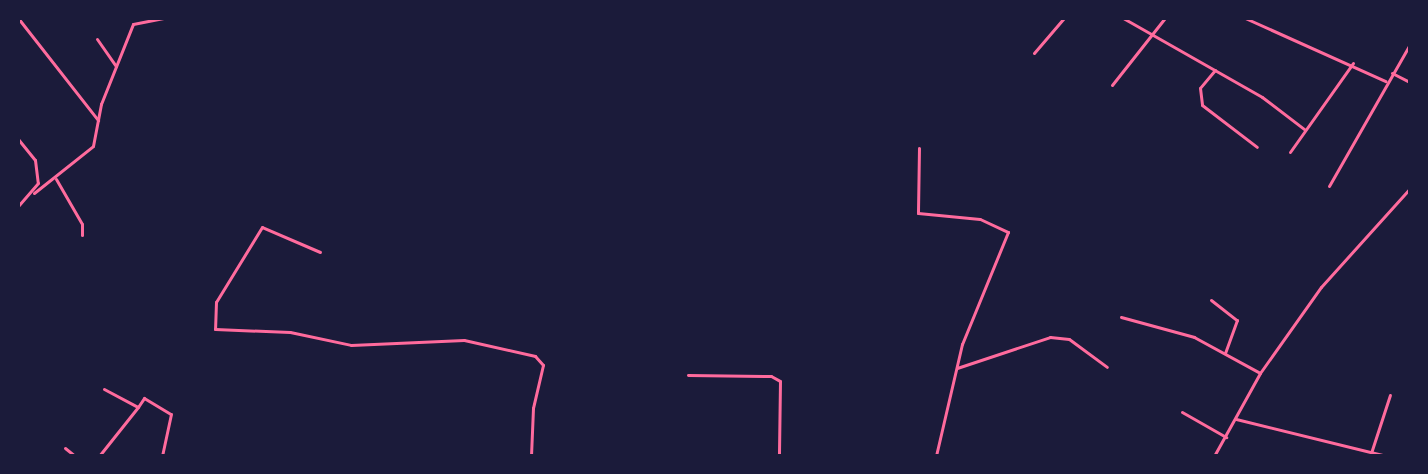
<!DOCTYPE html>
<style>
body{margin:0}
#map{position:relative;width:1428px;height:474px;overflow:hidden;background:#1b1b3a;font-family:"Archivo Narrow",sans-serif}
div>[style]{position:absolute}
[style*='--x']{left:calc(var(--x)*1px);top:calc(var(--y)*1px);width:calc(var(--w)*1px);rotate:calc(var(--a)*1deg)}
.minor>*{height:3px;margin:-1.5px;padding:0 1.5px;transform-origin:1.5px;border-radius:1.5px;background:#ff6b9d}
span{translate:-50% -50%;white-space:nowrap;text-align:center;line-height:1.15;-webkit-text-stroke:4.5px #1b1b3a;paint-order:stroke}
.frame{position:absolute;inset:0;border:20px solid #1b1b3a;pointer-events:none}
</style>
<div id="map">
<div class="minor">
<i style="--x:18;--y:18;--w:130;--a:51.9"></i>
<i style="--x:1123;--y:18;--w:160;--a:29.6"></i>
<i style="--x:1262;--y:97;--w:53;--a:37.3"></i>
<i style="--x:1245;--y:18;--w:154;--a:24.2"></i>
<i style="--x:97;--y:39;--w:33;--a:55"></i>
<i style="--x:1034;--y:53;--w:46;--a:-49.4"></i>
<i style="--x:1215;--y:70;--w:23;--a:130"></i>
<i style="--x:1200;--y:88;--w:17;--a:83"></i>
<i style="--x:1202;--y:105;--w:69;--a:37.4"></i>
<i style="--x:1392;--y:73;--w:20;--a:27"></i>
<i style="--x:1112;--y:85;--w:85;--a:-51.7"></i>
<i style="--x:18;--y:139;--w:27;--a:51"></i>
<i style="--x:35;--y:160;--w:23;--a:83"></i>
<i style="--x:38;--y:183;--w:30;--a:131"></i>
<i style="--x:919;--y:148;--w:65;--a:90.9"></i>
<i style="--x:918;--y:213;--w:62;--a:5.5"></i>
<i style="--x:980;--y:219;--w:31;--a:25"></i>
<i style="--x:1008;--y:232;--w:121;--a:112.3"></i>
<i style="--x:962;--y:344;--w:115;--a:103.1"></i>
<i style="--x:1290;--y:152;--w:109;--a:-54.7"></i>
<i style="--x:56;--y:179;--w:52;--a:60"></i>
<i style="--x:82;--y:224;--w:11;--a:90"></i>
<i style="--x:1329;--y:186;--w:163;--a:-60.3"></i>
<i style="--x:34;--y:193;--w:75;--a:-38.5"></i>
<i style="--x:93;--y:146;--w:43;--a:-79.2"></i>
<i style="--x:101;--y:104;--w:86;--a:-68.2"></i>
<i style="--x:133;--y:24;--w:31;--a:-11"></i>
<i style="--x:320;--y:252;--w:63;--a:-156.7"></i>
<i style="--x:262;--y:227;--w:88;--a:121.5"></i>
<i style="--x:216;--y:302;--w:27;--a:92"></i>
<i style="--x:215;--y:329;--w:75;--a:2.3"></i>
<i style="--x:290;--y:332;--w:62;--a:12"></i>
<i style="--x:351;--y:345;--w:113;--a:-2.5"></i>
<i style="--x:464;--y:340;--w:73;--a:12.7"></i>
<i style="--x:535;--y:356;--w:12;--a:48"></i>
<i style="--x:543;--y:365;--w:44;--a:103.1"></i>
<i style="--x:533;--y:408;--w:48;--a:92.4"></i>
<i style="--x:1211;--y:300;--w:33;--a:38"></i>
<i style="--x:1237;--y:320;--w:35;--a:110"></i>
<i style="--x:1121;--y:317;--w:76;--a:15.3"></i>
<i style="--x:1194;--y:337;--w:75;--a:28.6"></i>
<i style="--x:957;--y:368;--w:98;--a:-18.4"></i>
<i style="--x:1050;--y:337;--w:19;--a:6"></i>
<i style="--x:1069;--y:339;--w:47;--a:36.4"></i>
<i style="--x:688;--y:375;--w:83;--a:0.7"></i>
<i style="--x:771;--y:376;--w:10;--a:29"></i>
<i style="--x:780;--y:381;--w:75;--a:90.8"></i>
<i style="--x:104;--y:389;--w:38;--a:28"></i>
<i style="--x:138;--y:407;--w:11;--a:-56"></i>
<i style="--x:144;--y:398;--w:31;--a:31"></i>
<i style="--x:171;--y:414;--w:43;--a:102.1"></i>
<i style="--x:1182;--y:412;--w:51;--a:29.6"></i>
<i style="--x:1236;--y:419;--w:155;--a:13.8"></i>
<i style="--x:65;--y:448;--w:13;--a:39"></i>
<i style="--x:1371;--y:453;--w:61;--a:-71.9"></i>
<i style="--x:99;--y:456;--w:63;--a:-51.5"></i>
<i style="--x:1214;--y:456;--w:95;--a:-61"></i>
<i style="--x:1260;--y:373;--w:105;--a:-54.7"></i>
<i style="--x:1321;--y:287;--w:133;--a:-48"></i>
</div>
<div class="frame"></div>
</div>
